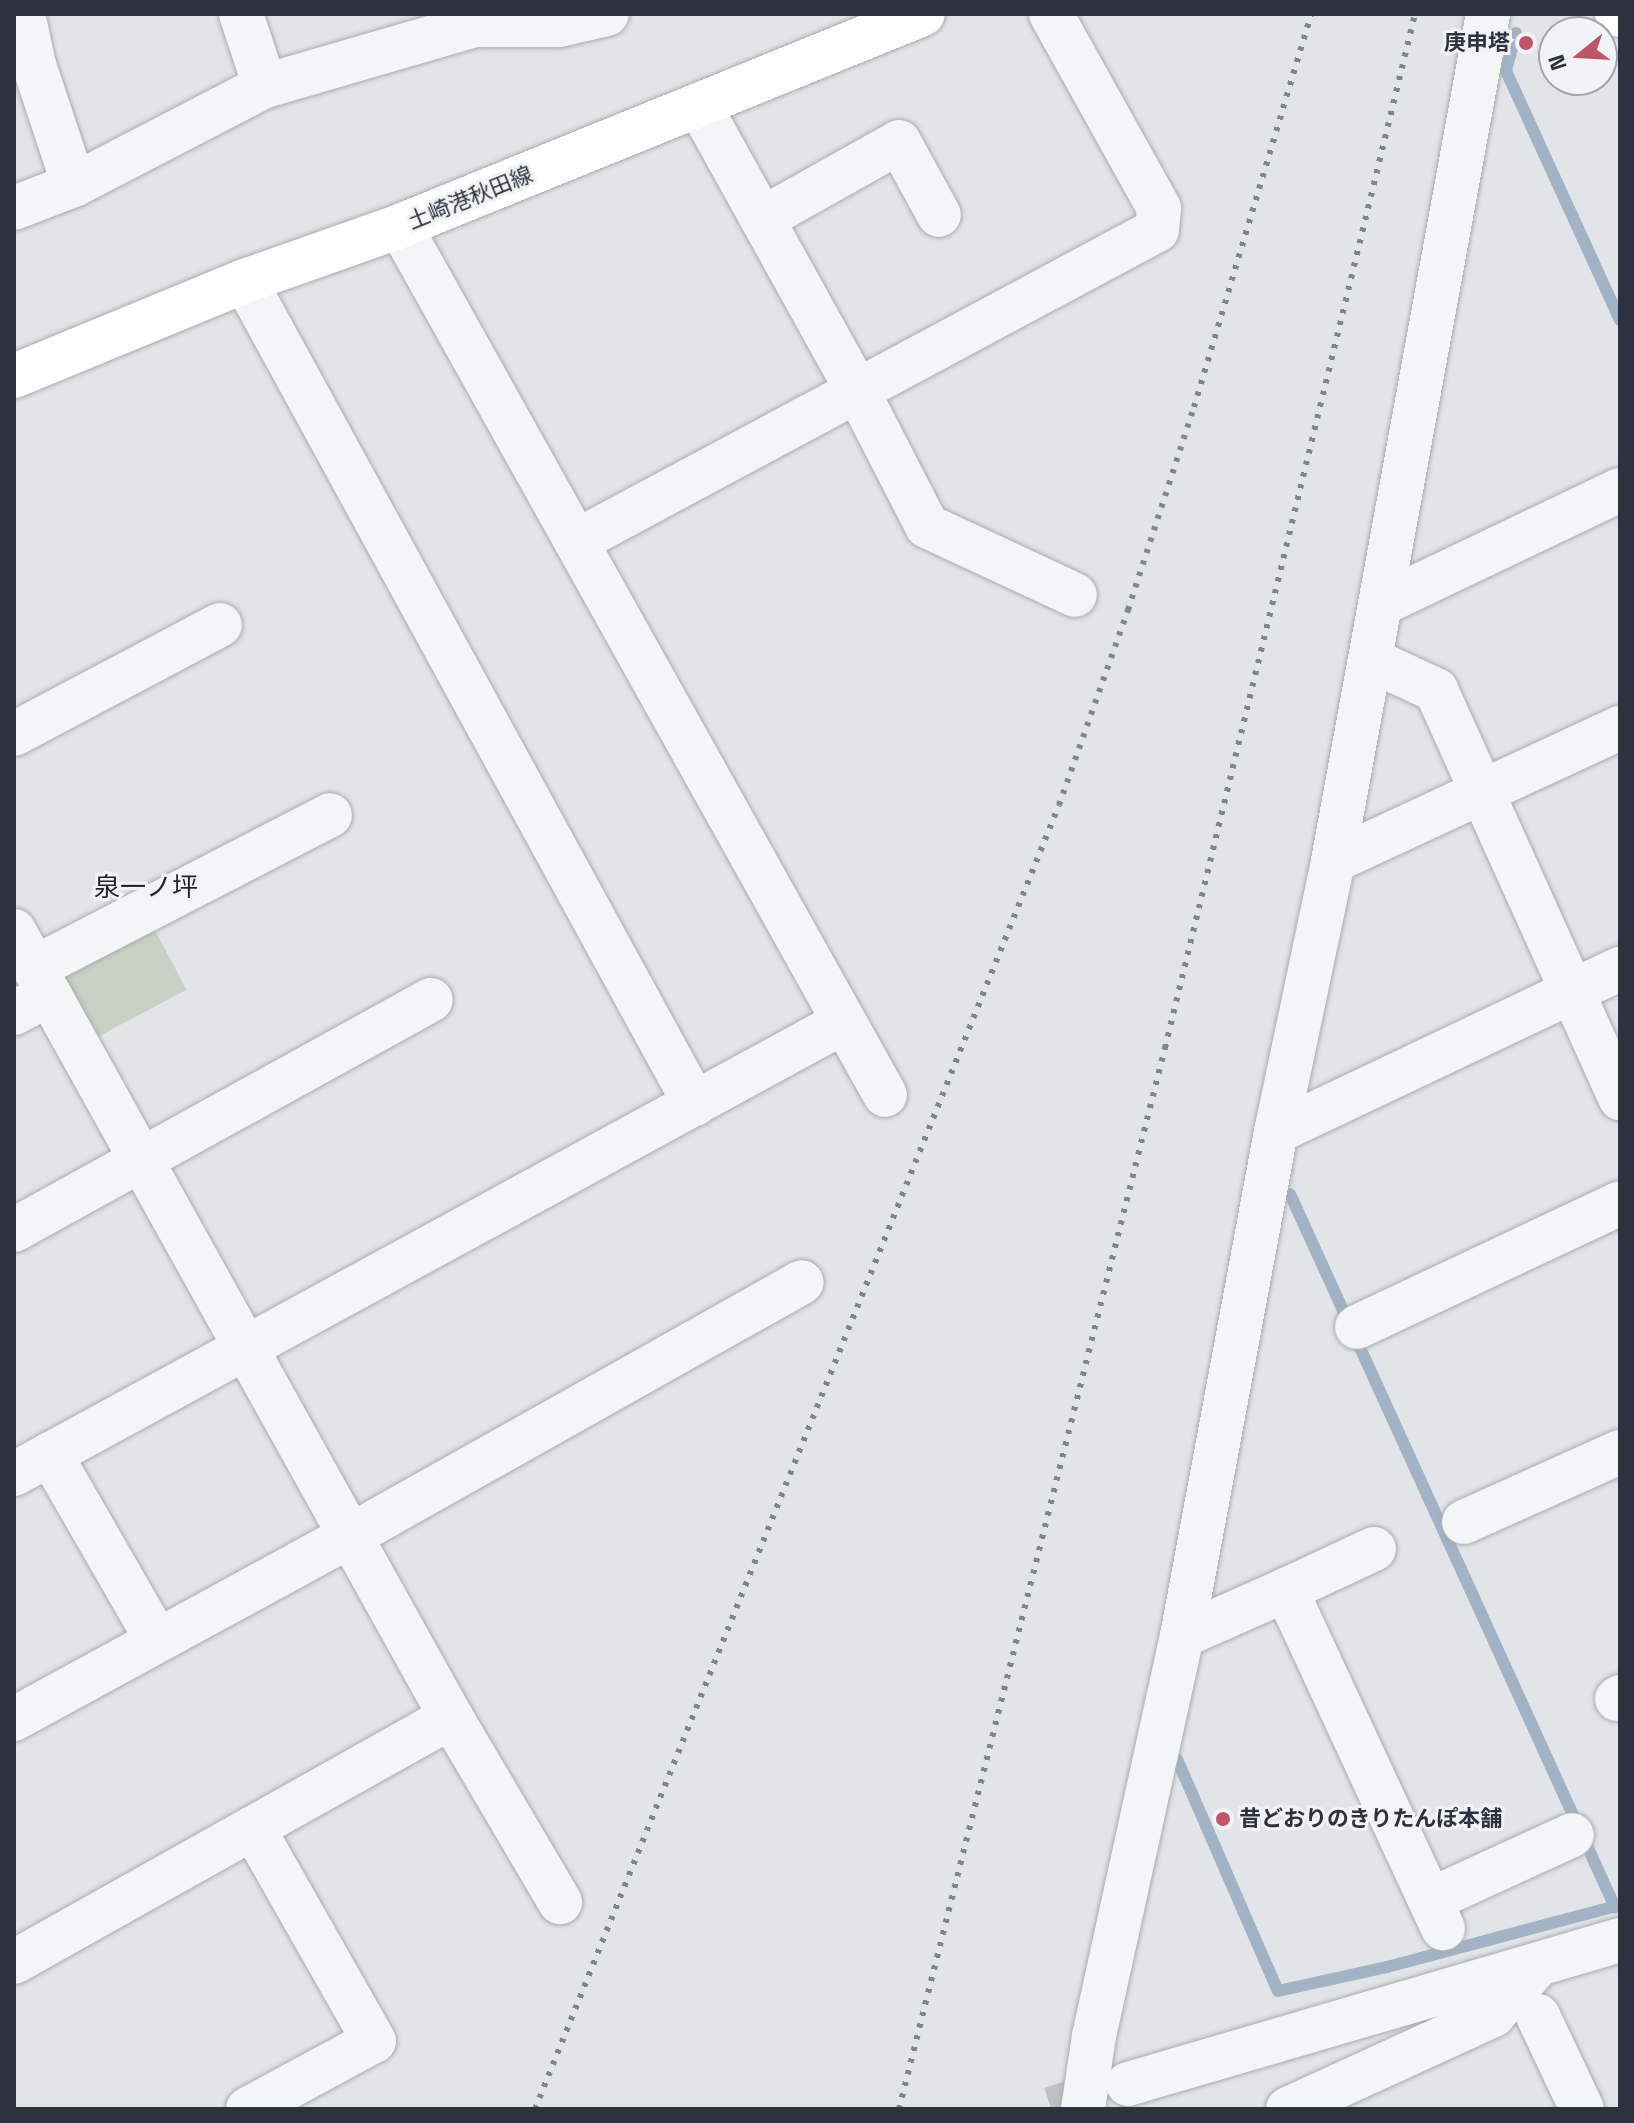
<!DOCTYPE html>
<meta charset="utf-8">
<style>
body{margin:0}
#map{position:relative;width:1634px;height:2123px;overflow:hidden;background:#e2e5e8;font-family:"Space Grotesk","Noto Sans JP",sans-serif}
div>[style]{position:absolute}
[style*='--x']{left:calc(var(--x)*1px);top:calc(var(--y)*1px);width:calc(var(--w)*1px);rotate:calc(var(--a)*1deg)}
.green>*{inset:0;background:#c8d1c4;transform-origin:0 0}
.stream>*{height:12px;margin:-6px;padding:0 6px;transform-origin:6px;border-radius:6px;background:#a1b3c4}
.minor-tunnel>*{height:44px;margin-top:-22px;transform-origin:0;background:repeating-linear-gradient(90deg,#bec1c6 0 44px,transparent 0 66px)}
.roads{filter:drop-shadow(0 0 2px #a8acb2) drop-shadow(0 0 2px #a8acb2)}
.minor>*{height:44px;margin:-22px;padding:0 22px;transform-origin:22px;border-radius:22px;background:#f4f5f7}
.major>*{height:44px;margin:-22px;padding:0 22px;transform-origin:22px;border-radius:22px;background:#fff}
.rail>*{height:6px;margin-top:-3px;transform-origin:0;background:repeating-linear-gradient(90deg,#7d8590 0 4px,transparent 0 12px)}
.dots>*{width:22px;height:22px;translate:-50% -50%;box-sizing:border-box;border:4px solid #f1f3f6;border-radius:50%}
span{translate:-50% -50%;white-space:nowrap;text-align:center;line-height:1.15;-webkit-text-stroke:6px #f1f3f6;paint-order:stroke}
.poi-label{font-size:22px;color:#2c333e;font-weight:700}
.right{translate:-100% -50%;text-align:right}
.left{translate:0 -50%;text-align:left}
.street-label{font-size:22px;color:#2c333e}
.quarter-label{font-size:26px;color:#1e242f}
.frame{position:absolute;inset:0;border:16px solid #2c333e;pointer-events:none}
.north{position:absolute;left:1538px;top:16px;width:80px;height:80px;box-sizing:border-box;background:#f1f3f6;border:2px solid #a2a6ac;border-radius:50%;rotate:252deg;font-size:22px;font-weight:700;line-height:32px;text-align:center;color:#2c333e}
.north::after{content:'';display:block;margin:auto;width:28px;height:36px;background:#bf5569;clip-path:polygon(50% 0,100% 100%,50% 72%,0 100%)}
</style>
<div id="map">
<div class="green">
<i style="left:149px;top:919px;width:80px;height:113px;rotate:62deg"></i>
</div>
<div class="stream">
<i style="--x:1516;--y:33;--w:39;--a:105"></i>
<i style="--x:1506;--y:71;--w:274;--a:65.4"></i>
<i style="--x:1290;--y:1194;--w:784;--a:65.5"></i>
<i style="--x:1177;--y:1759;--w:253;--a:66.5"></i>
<i style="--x:1278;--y:1991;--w:112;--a:-12.4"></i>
<i style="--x:1387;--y:1967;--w:241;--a:-14.9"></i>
</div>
<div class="minor-tunnel">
<i style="--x:1051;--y:2109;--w:71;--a:-18.2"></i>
</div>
<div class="roads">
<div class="minor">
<i style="--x:23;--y:14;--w:52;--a:77.8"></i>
<i style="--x:34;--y:65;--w:126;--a:71.6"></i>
<i style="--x:241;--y:14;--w:76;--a:71.6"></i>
<i style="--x:699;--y:105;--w:324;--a:61"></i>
<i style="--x:856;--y:388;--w:155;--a:62.8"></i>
<i style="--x:927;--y:526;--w:163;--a:25"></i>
<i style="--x:14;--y:208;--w:64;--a:-21"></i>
<i style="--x:74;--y:185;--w:215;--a:-27.4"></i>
<i style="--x:265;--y:86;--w:219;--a:-16.2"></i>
<i style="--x:475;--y:25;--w:84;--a:0"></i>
<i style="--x:559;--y:25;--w:49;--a:-12.9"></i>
<i style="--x:762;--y:219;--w:157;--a:-29.3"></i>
<i style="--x:899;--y:142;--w:83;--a:61.3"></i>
<i style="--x:400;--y:226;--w:995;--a:60.83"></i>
<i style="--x:245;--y:281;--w:938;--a:61.33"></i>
<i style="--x:577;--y:541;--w:658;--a:-28.2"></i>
<i style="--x:1157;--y:230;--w:22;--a:-85"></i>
<i style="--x:1159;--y:208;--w:222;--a:-119.1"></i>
<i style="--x:1381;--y:604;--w:265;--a:-25.5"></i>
<i style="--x:1371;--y:660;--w:72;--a:24.8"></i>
<i style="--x:1436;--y:690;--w:448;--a:65.7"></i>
<i style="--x:14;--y:734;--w:233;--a:-27.9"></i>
<i style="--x:1333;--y:861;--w:316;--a:-24.9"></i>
<i style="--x:14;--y:931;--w:899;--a:60.93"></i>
<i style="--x:451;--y:1717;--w:215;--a:59.5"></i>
<i style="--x:34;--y:968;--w:333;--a:-27.3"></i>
<i style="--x:14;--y:1013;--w:40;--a:-28"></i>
<i style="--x:1276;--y:1132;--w:381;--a:-25.4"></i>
<i style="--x:14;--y:1230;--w:476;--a:-28.9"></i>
<i style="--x:1357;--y:1327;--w:291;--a:-25.2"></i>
<i style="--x:50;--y:1454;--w:215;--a:60.1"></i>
<i style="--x:14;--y:1474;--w:943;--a:-28.58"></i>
<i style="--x:1464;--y:1522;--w:171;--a:-24.2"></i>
<i style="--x:1286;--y:1590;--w:97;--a:-25"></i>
<i style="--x:1182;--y:1636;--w:114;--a:-23.9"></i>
<i style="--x:1286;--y:1590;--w:373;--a:65.1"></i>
<i style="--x:1617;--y:1699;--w:4;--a:-34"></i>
<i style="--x:14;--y:1719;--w:383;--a:-28.6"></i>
<i style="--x:350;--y:1536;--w:518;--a:-29.33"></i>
<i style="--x:1430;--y:1900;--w:156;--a:-24.6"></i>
<i style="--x:14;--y:1962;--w:501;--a:-29.28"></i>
<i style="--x:1538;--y:2016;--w:103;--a:64.7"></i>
<i style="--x:1128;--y:2084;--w:513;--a:-16.31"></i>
<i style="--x:248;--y:2109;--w:143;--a:-28.4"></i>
<i style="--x:374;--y:2041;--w:245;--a:-119.6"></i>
<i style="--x:1083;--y:2109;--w:74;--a:-81.4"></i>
<i style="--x:1094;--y:2036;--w:410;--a:-77.6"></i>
<i style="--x:1182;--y:1636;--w:513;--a:-79.44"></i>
<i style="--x:1276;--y:1132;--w:277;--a:-78.1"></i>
<i style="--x:1333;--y:861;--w:861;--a:-79.63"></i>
<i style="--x:1288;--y:2109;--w:226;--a:-24.6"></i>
<i style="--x:1493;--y:2015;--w:66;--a:-48.1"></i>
</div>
<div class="major">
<i style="--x:1617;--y:14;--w:3;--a:18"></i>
<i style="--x:14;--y:376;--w:250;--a:-22.4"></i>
<i style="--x:245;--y:281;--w:164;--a:-19.5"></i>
<i style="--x:400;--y:226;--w:564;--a:-22.07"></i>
</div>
</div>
<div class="rail">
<i style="--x:535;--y:2109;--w:1405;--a:-68.11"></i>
<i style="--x:1059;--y:805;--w:207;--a:-70.5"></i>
<i style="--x:1128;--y:610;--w:213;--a:-72"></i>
<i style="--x:1194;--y:407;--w:410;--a:-73.4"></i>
<i style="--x:899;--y:2109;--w:1094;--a:-75.93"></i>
<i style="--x:1165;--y:1048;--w:1064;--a:-76.41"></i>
</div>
<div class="dots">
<i style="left:1526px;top:43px;background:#bf5569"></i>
<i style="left:1223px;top:1819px;background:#bf5569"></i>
</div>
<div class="poi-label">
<span class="right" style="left:1510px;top:43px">庚申塔</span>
<span class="left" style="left:1239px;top:1819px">昔どおりのきりたんぽ本舗</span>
</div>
<div class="street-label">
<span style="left:470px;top:198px;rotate:-22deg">土崎港秋田線</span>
</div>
<div class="quarter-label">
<span style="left:146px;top:888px">泉一ノ坪</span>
</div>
<div class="frame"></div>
<div class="north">N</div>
</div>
